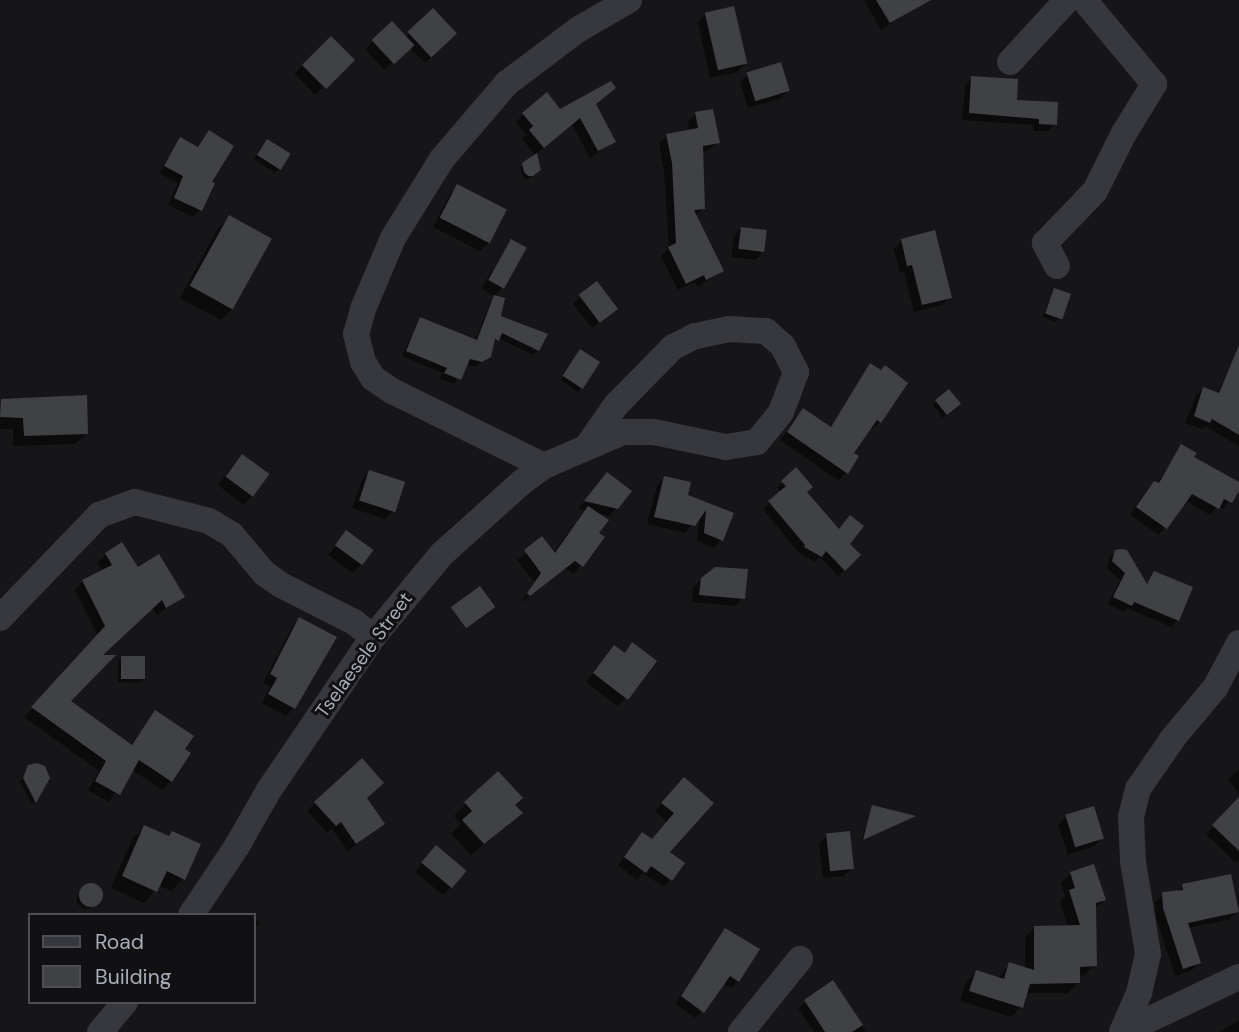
<!DOCTYPE html>
<style>
body{margin:0}
#map{position:relative;width:1239px;height:1032px;overflow:hidden;background:#161618;font-family:"DM Sans",sans-serif}
div>[style]{position:absolute}
[style*='--x']{left:calc(var(--x)*1px);top:calc(var(--y)*1px);width:calc(var(--w)*1px);rotate:calc(var(--a)*1deg)}
.shadow>*{inset:0;background:#0007;transform-origin:0 0}
.building>*{inset:0;background:#404145;transform-origin:0 0}
.round{border-radius:50%}
.minor>*{height:26px;margin:-13px;padding:0 13px;transform-origin:13px;border-radius:13px;background:#37383d}
span{translate:-50% -50%;white-space:nowrap;text-align:center;line-height:1.15;-webkit-text-stroke:6px #111113;paint-order:stroke}
.street-label{font-size:19px;color:#a8adb8}
.legend{position:absolute;left:28px;top:913px;width:228px;height:91px;box-sizing:border-box;background:#111113;border:2px solid #4d4f55;margin:0;padding:9px 12px;list-style:none;font-size:21px;color:#a8adb8}
.legend li{display:flex;align-items:center;gap:14px;height:35px}
.legend b{width:35px;border:2px solid #4d4f55}
</style>
<div id="map">
<div class="shadow">
<i style="clip-path:polygon(864px 0,921px 0,923px 3px,881px 30px)"></i>
<i style="clip-path:polygon(433px 10px,455px 34px,425px 63px,409px 47px,384px 70px,365px 49px,392px 23px,405px 38px)"></i>
<i style="clip-path:polygon(706px 14px,745px 64px,737px 72px,710px 78px,698px 22px)"></i>
<i style="left:331px;top:38px;width:30px;height:51px;rotate:46deg"></i>
<i style="clip-path:polygon(748px 74px,788px 91px,780px 99px,748px 108px,740px 82px)"></i>
<i style="clip-path:polygon(972px 78px,1015px 102px,1055px 124px,1048px 131px,1033px 131px,1033px 125px,962px 120px,965px 85px)"></i>
<i style="clip-path:polygon(595px 105px,614px 141px,590px 158px,572px 124px,535px 155px,522px 139px,526px 135px,516px 122px,524px 114px)"></i>
<i style="clip-path:polygon(696px 114px,718px 142px,710px 150px,702px 152px,703px 209px,695px 216px,721px 271px,698px 287px,695px 282px,678px 290px,661px 256px,669px 248px,664px 172px,659px 143px,667px 135px,689px 131px,688px 122px)"></i>
<i style="clip-path:polygon(209px 132px,210px 183px,200px 210px,194px 217px,168px 205px,178px 183px,159px 173px,180px 140px,197px 149px)"></i>
<i style="clip-path:polygon(263px 145px,279px 169px,275px 173px,254px 159px)"></i>
<i style="clip-path:polygon(523px 164px,539px 169px,528px 179px,524px 179px,520px 168px)"></i>
<i style="clip-path:polygon(458px 186px,488px 243px,480px 251px,433px 227px,450px 194px)"></i>
<i style="clip-path:polygon(229px 218px,233px 308px,221px 320px,180px 298px,217px 230px)"></i>
<i style="clip-path:polygon(741px 228px,763px 252px,755px 260px,731px 257px,734px 236px)"></i>
<i style="clip-path:polygon(512px 241px,502px 288px,494px 296px,481px 288px)"></i>
<i style="clip-path:polygon(902px 241px,950px 297px,942px 305px,914px 312px,904px 272px,900px 273px,894px 249px)"></i>
<i style="clip-path:polygon(1055px 290px,1059px 319px,1055px 322px,1042px 317px)"></i>
<i style="clip-path:polygon(581px 296px,607px 317px,592px 328px,573px 304px)"></i>
<i style="clip-path:polygon(495px 297px,499px 317px,538px 350px,533px 355px,498px 338px,492px 345px,490px 357px,475px 367px,466px 364px,454px 384px,440px 379px,443px 373px,402px 356px,420px 319px,475px 341px,490px 303px)"></i>
<i style="clip-path:polygon(580px 351px,581px 388px,578px 392px,561px 380px)"></i>
<i style="clip-path:polygon(870px 365px,880px 422px,872px 429px,869px 427px,852px 453px,857px 457px,839px 481px,780px 440px,803px 410px,830px 428px)"></i>
<i style="clip-path:polygon(1228px 373px,1239px 377px,1239px 446px,1205px 426px,1202px 429px,1185px 423px,1196px 396px,1203px 389px,1216px 394px)"></i>
<i style="clip-path:polygon(1px 401px,87px 433px,75px 444px,13px 446px,13px 429px,0 429px)"></i>
<i style="clip-path:polygon(936px 401px,956px 408px,943px 418px,933px 405px)"></i>
<i style="clip-path:polygon(1181px 446px,1192px 457px,1239px 484px,1239px 487px,1223px 509px,1218px 506px,1210px 515px,1185px 500px,1159px 535px,1130px 515px,1147px 490px,1157px 484px)"></i>
<i style="clip-path:polygon(234px 464px,251px 497px,243px 505px,218px 485px)"></i>
<i style="clip-path:polygon(796px 470px,805px 492px,859px 555px,838px 576px,820px 557px,815px 562px,799px 553px,763px 509px,781px 492px,777px 488px)"></i>
<i style="clip-path:polygon(370px 472px,393px 511px,385px 519px,352px 508px,362px 480px)"></i>
<i style="clip-path:polygon(665px 478px,686px 496px,731px 514px,721px 540px,713px 548px,697px 541px,699px 517px,685px 533px,647px 524px,657px 486px)"></i>
<i style="clip-path:polygon(600px 482px,617px 507px,609px 516px,595px 513px,597px 533px,602px 537px,574px 574px,565px 568px,521px 603px,534px 582px,517px 560px,542px 539px,553px 554px,585px 510px,578px 509px)"></i>
<i style="clip-path:polygon(347px 532px,361px 565px,353px 573px,328px 555px)"></i>
<i style="clip-path:polygon(1116px 552px,1146px 584px,1154px 573px,1178px 620px,1171px 627px,1127px 608px,1124px 612px,1108px 604px,1120px 580px,1107px 568px,1109px 558px)"></i>
<i style="clip-path:polygon(106px 554px,182px 596px,157px 615px,152px 607px,100px 657px,69px 702px,130px 746px,155px 712px,182px 750px,171px 781px,162px 790px,131px 769px,109px 802px,88px 790px,99px 771px,24px 717px,98px 636px,75px 590px,83px 581px,103px 571px,97px 563px)"></i>
<i style="clip-path:polygon(702px 579px,743px 598px,735px 606px,692px 602px,693px 587px)"></i>
<i style="clip-path:polygon(300px 619px,294px 708px,286px 716px,262px 703px,270px 687px,263px 683px,292px 627px)"></i>
<i style="clip-path:polygon(633px 644px,655px 661px,618px 707px,586px 682px,607px 655px,624px 654px)"></i>
<i style="clip-path:polygon(122px 657px,143px 679px,139px 683px,118px 682px,118px 661px)"></i>
<i style="clip-path:polygon(1239px 769px,1239px 794px,1228px 779px)"></i>
<i style="clip-path:polygon(26px 770px,47px 782px,32px 804px,20px 782px)"></i>
<i style="clip-path:polygon(497px 773px,513px 806px,520px 813px,471px 855px,451px 834px,461px 824px,454px 816px)"></i>
<i style="clip-path:polygon(684px 779px,668px 853px,671px 880px,664px 887px,643px 873px,637px 880px,618px 865px,642px 834px,651px 841px,667px 822px,655px 811px)"></i>
<i style="clip-path:polygon(365px 798px,383px 824px,348px 851px,332px 829px,327px 833px,307px 811px,315px 803px)"></i>
<i style="clip-path:polygon(1238px 801px,1239px 860px,1236px 863px,1206px 834px)"></i>
<i style="clip-path:polygon(873px 807px,913px 817px,861px 841px)"></i>
<i style="clip-path:polygon(1066px 817px,1102px 838px,1094px 846px,1068px 855px,1058px 825px)"></i>
<i style="clip-path:polygon(145px 827px,168px 837px,172px 833px,183px 879px,171px 891px,159px 885px,144px 903px,111px 888px,132px 839px)"></i>
<i style="clip-path:polygon(827px 836px,852px 868px,844px 876px,823px 878px,819px 844px)"></i>
<i style="clip-path:polygon(428px 855px,451px 887px,443px 895px,415px 872px)"></i>
<i style="clip-path:polygon(1071px 873px,1104px 900px,1094px 909px,1095px 965px,1085px 975px,1078px 976px,1078px 983px,1068px 993px,1025px 993px,1021px 1007px,1011px 1017px,960px 1001px,966px 982px,976px 972px,998px 979px,1010px 964px,1025px 969px,1025px 937px,1035px 927px,1068px 927px,1060px 901px,1065px 896px,1061px 883px)"></i>
<i style="clip-path:polygon(1183px 886px,1237px 912px,1229px 920px,1188px 928px,1199px 963px,1191px 971px,1175px 976px,1156px 917px,1155px 902px,1163px 894px,1176px 892px)"></i>
<i style="clip-path:polygon(86px 887px,100px 889px,100px 898px,89px 909px,83px 909px,77px 903px,77px 896px)"></i>
<i style="clip-path:polygon(254px 919px,259px 922px,254px 930px)"></i>
<i style="clip-path:polygon(725px 930px,738px 981px,731px 988px,723px 983px,696px 1018px,675px 1004px)"></i>
<i style="clip-path:polygon(832px 983px,866px 1032px,814px 1032px,798px 1008px)"></i>
<i style="clip-path:polygon(1239px 1020px,1239px 1032px,1220px 1032px)"></i>
</div>
<div class="building">
<i style="clip-path:polygon(876px 0,931px 0,890px 23px)"></i>
<i style="left:734px;top:6px;width:59px;height:30px;rotate:77deg"></i>
<i style="left:433px;top:8px;width:35px;height:35px;rotate:47deg"></i>
<i style="left:392px;top:21px;width:33px;height:28px;rotate:47deg"></i>
<i style="left:331px;top:36px;width:34px;height:41px;rotate:45deg"></i>
<i style="left:781px;top:62px;width:30px;height:36px;rotate:73deg"></i>
<i style="clip-path:polygon(971px 76px,1018px 79px,1017px 100px,1058px 102px,1057px 125px,1039px 124px,1039px 119px,969px 113px)"></i>
<i style="clip-path:polygon(611px 81px,616px 88px,596px 104px,616px 142px,598px 151px,580px 118px,544px 148px,529px 130px,533px 126px,522px 113px,547px 92px,560px 109px)"></i>
<i style="clip-path:polygon(713px 109px,720px 143px,703px 146px,705px 209px,694px 210px,724px 271px,706px 280px,704px 275px,686px 284px,668px 247px,676px 243px,672px 163px,666px 134px,698px 128px,695px 112px)"></i>
<i style="clip-path:polygon(209px 130px,234px 146px,212px 182px,215px 183px,202px 211px,174px 198px,183px 176px,164px 166px,180px 137px,198px 147px)"></i>
<i style="left:267px;top:139px;width:28px;height:19px;rotate:32deg"></i>
<i style="clip-path:polygon(537px 153px,541px 170px,533px 176px,528px 176px,524px 172px,522px 163px)"></i>
<i style="left:457px;top:184px;width:56px;height:38px;rotate:27deg"></i>
<i style="left:229px;top:215px;width:49px;height:81px;rotate:29deg"></i>
<i style="left:741px;top:227px;width:26px;height:22px;rotate:7deg"></i>
<i style="clip-path:polygon(935px 230px,952px 298px,922px 305px,912px 265px,907px 266px,901px 239px)"></i>
<i style="left:511px;top:239px;width:18px;height:47px;rotate:29deg"></i>
<i style="left:597px;top:281px;width:35px;height:23px;rotate:53deg"></i>
<i style="left:1054px;top:288px;width:18px;height:27px;rotate:19deg"></i>
<i style="clip-path:polygon(494px 295px,505px 298px,501px 316px,548px 334px,539px 351px,502px 333px,499px 341px,495px 339px,491px 357px,482px 362px,470px 359px,461px 380px,444px 373px,447px 368px,406px 351px,420px 317px,477px 340px)"></i>
<i style="clip-path:polygon(1239px 345px,1239px 435px,1212px 419px,1210px 423px,1194px 416px,1203px 387px,1219px 393px)"></i>
<i style="left:580px;top:349px;width:24px;height:32px;rotate:33deg"></i>
<i style="clip-path:polygon(870px 363px,881px 370px,885px 365px,908px 383px,881px 423px,877px 420px,854px 453px,859px 456px,848px 474px,787px 432px,803px 408px,831px 427px)"></i>
<i style="left:949px;top:389px;width:19px;height:18px;rotate:51deg"></i>
<i style="clip-path:polygon(87px 395px,88px 434px,24px 436px,23px 418px,0 417px,1px 399px)"></i>
<i style="clip-path:polygon(1181px 444px,1197px 453px,1194px 457px,1239px 482px,1239px 491px,1232px 503px,1224px 499px,1219px 509px,1192px 494px,1167px 529px,1136px 507px,1154px 481px,1159px 483px)"></i>
<i style="left:242px;top:454px;width:34px;height:28px;rotate:36deg"></i>
<i style="clip-path:polygon(796px 467px,813px 487px,807px 492px,839px 529px,850px 515px,864px 526px,850px 544px,861px 555px,845px 571px,826px 551px,822px 557px,804px 547px,805px 545px,768px 501px,786px 486px,781px 481px)"></i>
<i style="left:369px;top:470px;width:38px;height:32px;rotate:18deg"></i>
<i style="clip-path:polygon(607px 472px,632px 491px,618px 509px,584px 501px)"></i>
<i style="clip-path:polygon(664px 476px,691px 482px,688px 495px,734px 513px,723px 541px,704px 533px,706px 510px,695px 526px,654px 517px)"></i>
<i style="clip-path:polygon(588px 506px,609px 520px,599px 533px,605px 537px,583px 567px,575px 561px,530px 596px,527px 593px,541px 573px,524px 550px,542px 536px,555px 553px)"></i>
<i style="left:346px;top:530px;width:34px;height:19px;rotate:36deg"></i>
<i style="clip-path:polygon(122px 542px,138px 567px,159px 554px,185px 597px,166px 608px,162px 600px,103px 655px,116px 655px,71px 701px,132px 745px,155px 710px,194px 736px,185px 749px,191px 753px,172px 782px,139px 760px,120px 795px,95px 781px,106px 761px,31px 707px,105px 626px,82px 580px,112px 565px,105px 553px)"></i>
<i style="clip-path:polygon(1121px 549px,1127px 550px,1147px 584px,1154px 571px,1193px 587px,1179px 621px,1134px 602px,1132px 606px,1113px 597px,1125px 573px,1112px 561px,1115px 550px)"></i>
<i style="clip-path:polygon(715px 567px,748px 569px,745px 599px,699px 595px,701px 578px)"></i>
<i style="left:480px;top:586px;width:26px;height:36px;rotate:54deg"></i>
<i style="clip-path:polygon(299px 617px,337px 637px,295px 709px,268px 694px,277px 678px,270px 674px)"></i>
<i style="clip-path:polygon(632px 642px,657px 661px,628px 700px,593px 673px,614px 645px,625px 653px)"></i>
<i style="left:121px;top:656px;width:24px;height:23px"></i>
<i style="clip-path:polygon(362px 758px,384px 783px,367px 798px,385px 824px,356px 844px,341px 822px,336px 826px,314px 802px)"></i>
<i style="clip-path:polygon(37px 763px,45px 766px,50px 778px,36px 803px,23px 778px,28px 765px)"></i>
<i style="clip-path:polygon(498px 771px,523px 798px,515px 805px,523px 813px,484px 844px,462px 820px,472px 811px,464px 802px)"></i>
<i style="clip-path:polygon(684px 777px,714px 803px,670px 852px,685px 863px,672px 881px,651px 866px,646px 873px,624px 857px,642px 832px,652px 839px,674px 813px,661px 803px)"></i>
<i style="clip-path:polygon(1239px 797px,1239px 851px,1212px 825px)"></i>
<i style="clip-path:polygon(872px 805px,916px 816px,863px 840px)"></i>
<i style="left:1094px;top:806px;width:34px;height:30px;rotate:73deg"></i>
<i style="clip-path:polygon(144px 825px,169px 836px,172px 831px,201px 844px,185px 880px,167px 871px,157px 892px,122px 876px)"></i>
<i style="left:850px;top:831px;width:38px;height:24px;rotate:84deg"></i>
<i style="left:436px;top:845px;width:40px;height:23px;rotate:40deg"></i>
<i style="clip-path:polygon(1094px 864px,1106px 900px,1096px 903px,1097px 966px,1080px 967px,1080px 983px,1030px 984px,1023px 1008px,969px 991px,976px 970px,1004px 979px,1009px 962px,1034px 970px,1034px 926px,1080px 925px,1069px 890px,1075px 888px,1070px 872px)"></i>
<i style="clip-path:polygon(1231px 874px,1239px 912px,1188px 923px,1201px 963px,1183px 969px,1163px 908px,1162px 892px,1183px 890px,1182px 884px)"></i>
<i class="round" style="left:79px;top:883px;width:24px;height:24px"></i>
<i style="clip-path:polygon(725px 928px,760px 949px,739px 982px,730px 976px,704px 1013px,681px 996px)"></i>
<i style="clip-path:polygon(833px 980px,863px 1025px,852px 1032px,825px 1032px,804px 1000px)"></i>
</div>
<div class="minor">
<i style="--x:1010;--y:62;--w:84;--a:-47.4"></i>
<i style="--x:1057;--y:266;--w:26;--a:-118"></i>
<i style="--x:1045;--y:243;--w:72;--a:-46.1"></i>
<i style="--x:1095;--y:191;--w:63;--a:-63.4"></i>
<i style="--x:1123;--y:135;--w:60;--a:-58.7"></i>
<i style="--x:1154;--y:84;--w:109;--a:-129.8"></i>
<i style="--x:544;--y:466;--w:169;--a:-153.7"></i>
<i style="--x:392;--y:391;--w:23;--a:-146"></i>
<i style="--x:373;--y:378;--w:19;--a:-122"></i>
<i style="--x:363;--y:362;--w:29;--a:-104"></i>
<i style="--x:356;--y:334;--w:26;--a:-74"></i>
<i style="--x:363;--y:309;--w:77;--a:-67.1"></i>
<i style="--x:393;--y:238;--w:93;--a:-58.2"></i>
<i style="--x:442;--y:159;--w:100;--a:-49.5"></i>
<i style="--x:507;--y:83;--w:90;--a:-36.9"></i>
<i style="--x:579;--y:29;--w:58;--a:-30.1"></i>
<i style="--x:0;--y:618;--w:143;--a:-46.1"></i>
<i style="--x:99;--y:515;--w:38;--a:-20"></i>
<i style="--x:135;--y:502;--w:76;--a:14.4"></i>
<i style="--x:209;--y:521;--w:27;--a:31"></i>
<i style="--x:232;--y:535;--w:50;--a:49.9"></i>
<i style="--x:264;--y:573;--w:21;--a:35"></i>
<i style="--x:281;--y:585;--w:82;--a:26.9"></i>
<i style="--x:354;--y:622;--w:24;--a:38"></i>
<i style="--x:191;--y:915;--w:83;--a:-56.3"></i>
<i style="--x:237;--y:846;--w:64;--a:-60.3"></i>
<i style="--x:269;--y:790;--w:185;--a:-55.8"></i>
<i style="--x:373;--y:637;--w:108;--a:-50.3"></i>
<i style="--x:442;--y:554;--w:108;--a:-42"></i>
<i style="--x:522;--y:482;--w:27;--a:-36"></i>
<i style="--x:544;--y:466;--w:86;--a:-23.3"></i>
<i style="--x:623;--y:432;--w:31;--a:0"></i>
<i style="--x:654;--y:432;--w:74;--a:11.8"></i>
<i style="--x:726;--y:447;--w:31;--a:-9"></i>
<i style="--x:757;--y:442;--w:38;--a:-51"></i>
<i style="--x:781;--y:412;--w:43;--a:-69.4"></i>
<i style="--x:796;--y:372;--w:29;--a:-117"></i>
<i style="--x:783;--y:346;--w:23;--a:-139"></i>
<i style="--x:766;--y:331;--w:37;--a:-177"></i>
<i style="--x:729;--y:329;--w:35;--a:168"></i>
<i style="--x:695;--y:336;--w:25;--a:153"></i>
<i style="--x:673;--y:347;--w:81;--a:134.5"></i>
<i style="--x:616;--y:405;--w:49;--a:125"></i>
<i style="--x:100;--y:1032;--w:39;--a:-50"></i>
<i style="--x:741;--y:1032;--w:94;--a:-51.1"></i>
<i style="--x:1122;--y:1032;--w:43;--a:-66.4"></i>
<i style="--x:1139;--y:993;--w:40;--a:-77"></i>
<i style="--x:1148;--y:954;--w:94;--a:-99.2"></i>
<i style="--x:1133;--y:861;--w:44;--a:-92.6"></i>
<i style="--x:1131;--y:817;--w:29;--a:-76"></i>
<i style="--x:1138;--y:789;--w:62;--a:-55.5"></i>
<i style="--x:1173;--y:738;--w:65;--a:-50"></i>
<i style="--x:1215;--y:688;--w:51;--a:-61.9"></i>
<i style="--x:1123;--y:1032;--w:128;--a:-25.4"></i>
</div>
<div class="street-label">
<span style="left:364px;top:655px;rotate:-54deg">Tselaesele Street</span>
</div>
<ul class="legend">
<li><b style="height:9px;background:#37383d"></b>Road</li>
<li><b style="height:19px;background:#404145"></b>Building</li>
</ul>
</div>
